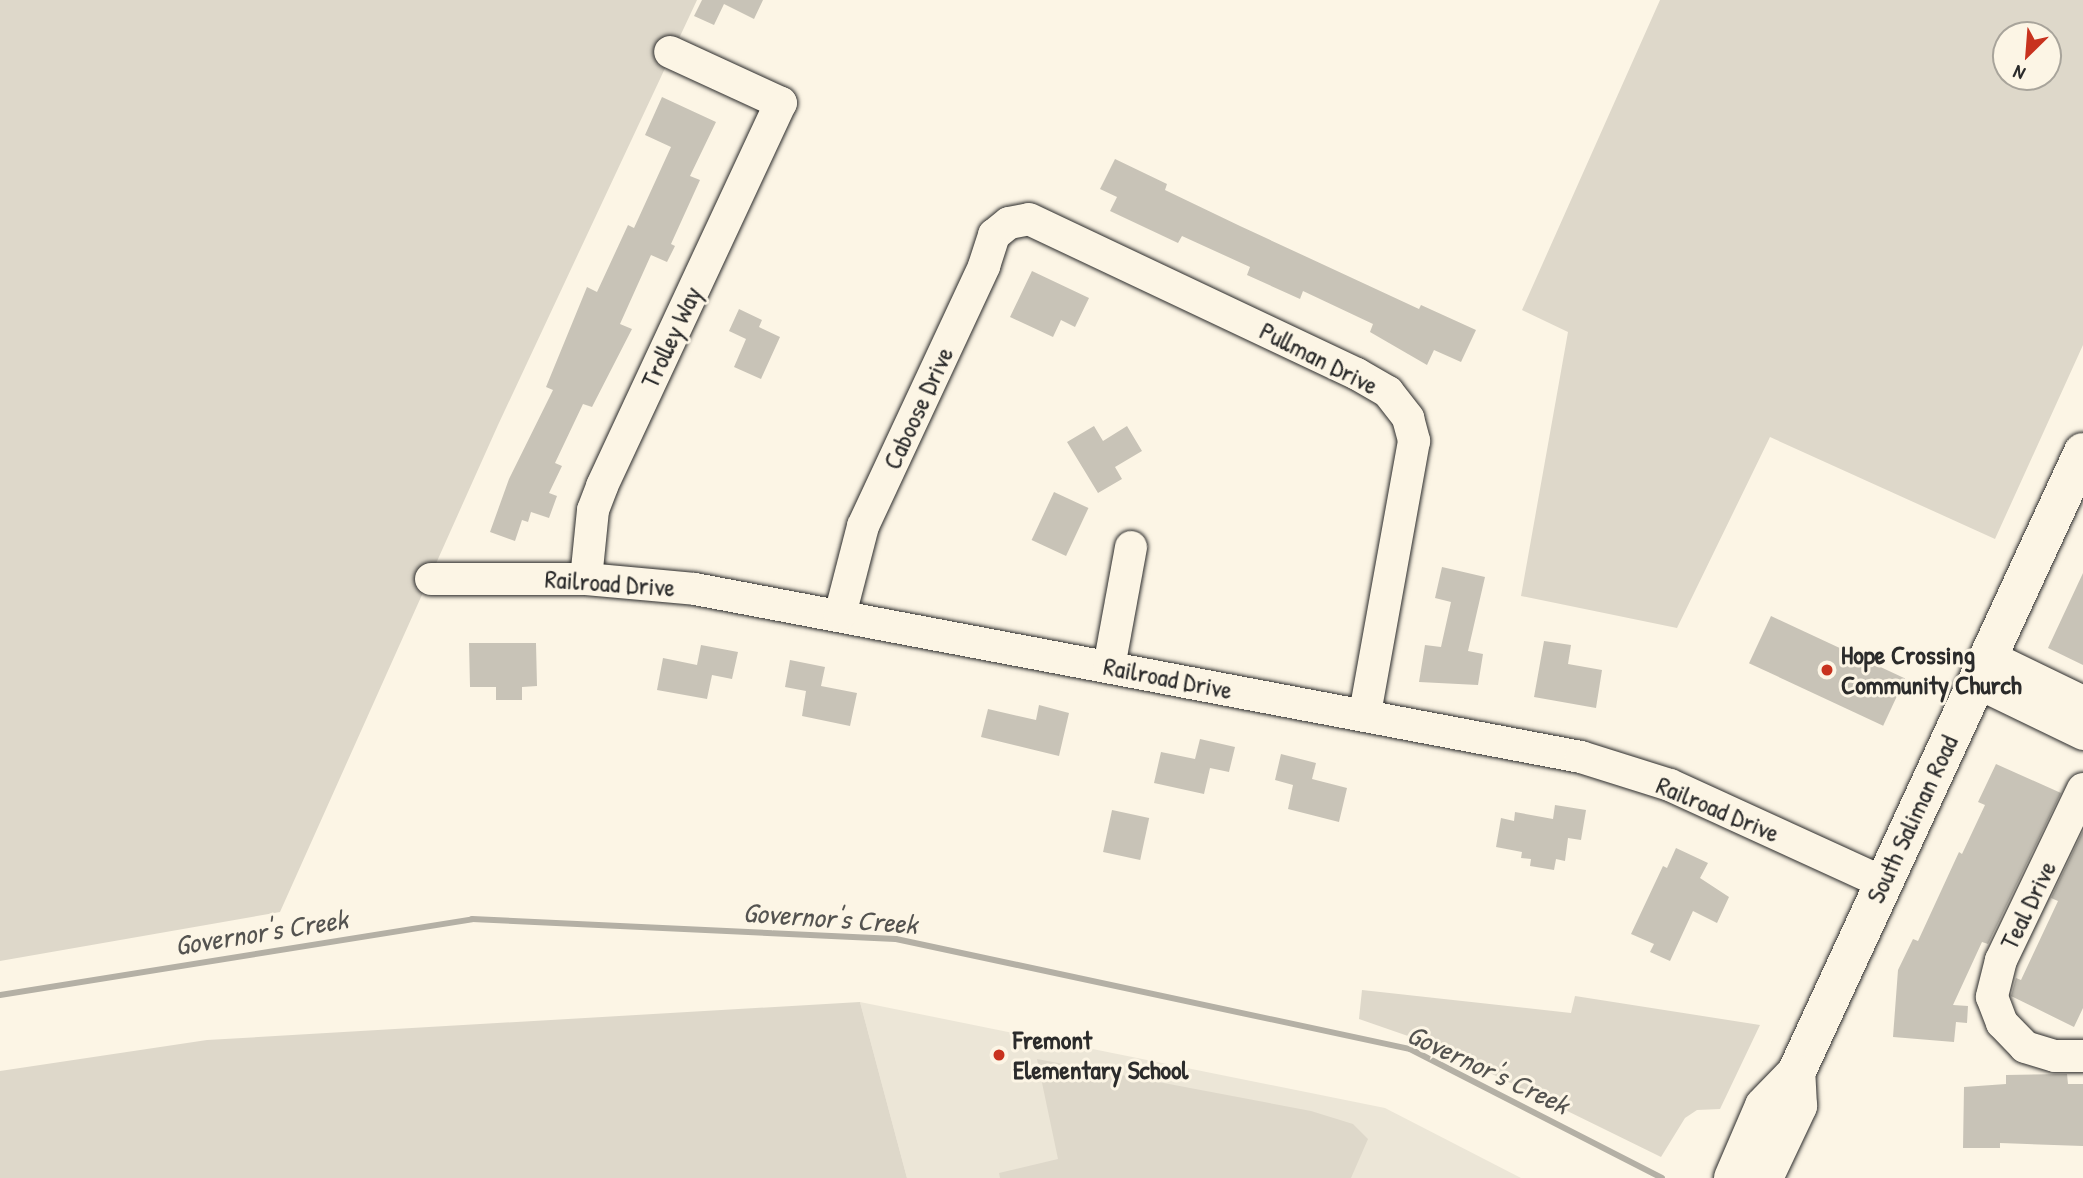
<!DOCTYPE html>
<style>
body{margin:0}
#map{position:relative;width:2083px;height:1178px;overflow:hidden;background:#fcf5e5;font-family:"Patrick Hand",sans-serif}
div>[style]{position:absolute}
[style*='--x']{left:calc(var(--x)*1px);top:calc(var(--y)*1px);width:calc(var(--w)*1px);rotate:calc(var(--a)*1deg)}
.built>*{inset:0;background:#ece6d7}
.green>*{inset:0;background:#ded8ca}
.stream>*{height:6px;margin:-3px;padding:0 3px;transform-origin:3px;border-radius:3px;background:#b4b0a5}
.building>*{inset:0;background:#c8c3b7;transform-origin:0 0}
.roads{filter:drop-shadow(0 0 2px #2b2b2b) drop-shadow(0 0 2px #2b2b2b)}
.minor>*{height:32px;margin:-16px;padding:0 16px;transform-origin:16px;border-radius:16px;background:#fcf5e5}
.major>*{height:38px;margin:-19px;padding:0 19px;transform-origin:19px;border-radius:19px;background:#fcf5e5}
.dots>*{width:19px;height:19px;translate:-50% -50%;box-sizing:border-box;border:4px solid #fcf5e5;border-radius:50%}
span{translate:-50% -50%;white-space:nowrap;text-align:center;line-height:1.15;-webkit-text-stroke:6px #fcf5e5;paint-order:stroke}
.street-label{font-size:26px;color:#2b2b2b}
.poi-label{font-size:26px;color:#2b2b2b;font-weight:700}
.left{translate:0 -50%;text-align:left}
.water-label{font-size:28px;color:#545350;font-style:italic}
.north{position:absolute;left:1992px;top:21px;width:70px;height:70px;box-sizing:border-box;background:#fcf5e5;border:2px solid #a8a49b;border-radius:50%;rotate:205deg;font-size:19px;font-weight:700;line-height:28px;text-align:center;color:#2b2b2b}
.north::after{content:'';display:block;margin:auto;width:24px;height:32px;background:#c8321e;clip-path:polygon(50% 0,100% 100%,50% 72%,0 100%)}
</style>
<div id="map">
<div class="built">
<i style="clip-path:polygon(860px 1002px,1385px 1108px,1521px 1178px,907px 1178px)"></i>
</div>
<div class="green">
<i style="clip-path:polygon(0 0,697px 0,498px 425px,280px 912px,0 961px)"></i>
<i style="clip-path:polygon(evenodd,1660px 0,2083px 0,2083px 345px,1995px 539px,1770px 437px,1677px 628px,1521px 596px,1568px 332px,1522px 310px,1660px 0,2006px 35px,2048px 35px,2048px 77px,2006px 77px,2006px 35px)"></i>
<i style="clip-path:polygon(1362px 990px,1571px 1013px,1575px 996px,1760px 1025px,1720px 1109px,1697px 1110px,1685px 1118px,1661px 1157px,1431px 1044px,1359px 1019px)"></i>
<i style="clip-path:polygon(860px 1002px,907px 1178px,0 1178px,0 1071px,207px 1040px)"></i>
<i style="clip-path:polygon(1037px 1059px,1311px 1111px,1353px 1124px,1368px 1139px,1351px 1178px,1000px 1178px,999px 1173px,1058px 1159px)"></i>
</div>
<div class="stream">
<i style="--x:0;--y:995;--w:478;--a:-9.1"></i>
<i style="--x:472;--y:919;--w:424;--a:2.7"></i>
<i style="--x:896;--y:939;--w:526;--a:12.08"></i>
<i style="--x:1410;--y:1049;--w:283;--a:27.1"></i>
</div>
<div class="building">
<i style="clip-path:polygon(702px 0,763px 0,754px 19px,724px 4px,714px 25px,694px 16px)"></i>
<i style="clip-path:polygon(662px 97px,716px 122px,690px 176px,700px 180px,671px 244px,675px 246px,667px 262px,651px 255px,620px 324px,632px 329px,592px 407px,583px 404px,555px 463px,562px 466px,549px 493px,557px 496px,549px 518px,531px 512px,528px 522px,522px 520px,515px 541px,490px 532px,509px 479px,553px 390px,546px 387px,587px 287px,597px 292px,628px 225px,634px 228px,671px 147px,645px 135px)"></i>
<i style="clip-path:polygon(1115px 159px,1167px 184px,1165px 190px,1240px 226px,1419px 309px,1421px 305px,1476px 330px,1461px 362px,1434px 350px,1427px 365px,1370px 332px,1373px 324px,1303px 291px,1300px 299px,1247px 275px,1250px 267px,1182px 236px,1178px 243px,1110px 211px,1117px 197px,1100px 189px)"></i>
<i style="clip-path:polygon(1032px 271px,1089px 298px,1075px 327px,1061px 320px,1053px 337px,1010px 317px)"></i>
<i style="clip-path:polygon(739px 309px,762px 320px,759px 327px,780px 337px,761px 379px,734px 367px,746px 339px,729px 331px)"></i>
<i style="clip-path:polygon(1094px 426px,1103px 441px,1127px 426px,1142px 451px,1115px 467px,1122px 479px,1098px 493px,1067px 442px)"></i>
<i style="left:1054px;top:492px;width:38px;height:53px;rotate:25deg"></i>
<i style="clip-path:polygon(1442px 567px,1485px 577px,1468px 651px,1483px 654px,1478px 685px,1419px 682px,1425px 645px,1441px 647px,1451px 602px,1435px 598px)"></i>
<i style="clip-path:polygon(2083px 573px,2083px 665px,2048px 648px)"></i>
<i style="left:1771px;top:616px;width:148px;height:52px;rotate:25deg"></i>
<i style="clip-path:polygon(1544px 641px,1571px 645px,1568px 664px,1602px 670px,1596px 708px,1534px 697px)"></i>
<i style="clip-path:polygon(469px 643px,536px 643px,537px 686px,522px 687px,522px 700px,496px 700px,496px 687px,470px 687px)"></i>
<i style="clip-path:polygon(701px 645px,738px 652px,732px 679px,712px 675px,707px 699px,657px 690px,663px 658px,697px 665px)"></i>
<i style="clip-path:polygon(790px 660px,825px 667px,821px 686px,857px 693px,850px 726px,802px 716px,806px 691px,785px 687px)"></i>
<i style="clip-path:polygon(1039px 705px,1069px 713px,1059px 756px,981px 737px,988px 709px,1036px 720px)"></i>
<i style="clip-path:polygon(1200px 739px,1235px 747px,1229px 772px,1210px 768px,1204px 794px,1154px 783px,1161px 752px,1195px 759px)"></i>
<i style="clip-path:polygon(1281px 754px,1316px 763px,1312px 779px,1347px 788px,1339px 822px,1288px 809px,1293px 785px,1275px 780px)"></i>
<i style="clip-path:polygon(1996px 764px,2061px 793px,1988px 944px,1982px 942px,1953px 1005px,1968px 1006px,1967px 1023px,1956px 1022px,1954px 1042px,1893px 1037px,1898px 970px,1913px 939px,1918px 941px,1959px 852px,1962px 854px,1985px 805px,1978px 802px)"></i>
<i style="clip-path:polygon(1555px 805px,1586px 810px,1581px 840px,1568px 838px,1565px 861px,1556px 859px,1554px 870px,1530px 866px,1531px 859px,1521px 858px,1522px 852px,1496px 847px,1501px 818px,1514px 821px,1515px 812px,1553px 819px)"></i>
<i style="left:1112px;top:810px;width:38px;height:43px;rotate:12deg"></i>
<i style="clip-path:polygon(2083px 831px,2083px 1008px,2074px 1027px,2011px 996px,2016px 978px,2021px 980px,2058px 901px,2051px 898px)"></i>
<i style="clip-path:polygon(1676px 848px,1708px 863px,1700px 878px,1729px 897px,1717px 923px,1693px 911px,1670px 961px,1650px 952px,1654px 944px,1631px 934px,1663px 866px,1667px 868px)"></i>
<i style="clip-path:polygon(2067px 1074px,2068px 1084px,2083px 1084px,2083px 1146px,2000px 1143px,2000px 1148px,1963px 1148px,1964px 1087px,2006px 1084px,2006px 1075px)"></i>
</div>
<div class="roads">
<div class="minor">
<i style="--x:431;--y:579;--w:155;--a:0"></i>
<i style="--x:586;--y:579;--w:109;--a:5.2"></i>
<i style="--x:695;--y:589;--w:902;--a:10.74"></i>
<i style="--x:1581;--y:757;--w:93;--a:17.5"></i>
<i style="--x:1670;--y:785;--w:233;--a:24.6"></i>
<i style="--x:586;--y:579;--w:69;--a:-84.2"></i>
<i style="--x:593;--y:510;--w:26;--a:-69"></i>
<i style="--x:602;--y:486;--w:423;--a:-65"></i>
<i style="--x:781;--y:103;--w:122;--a:-155.3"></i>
<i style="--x:840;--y:615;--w:92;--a:-75.5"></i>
<i style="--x:863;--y:526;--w:287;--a:-65"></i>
<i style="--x:984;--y:266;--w:33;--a:-72"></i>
<i style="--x:994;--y:235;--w:19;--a:-39"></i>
<i style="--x:1009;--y:223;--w:20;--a:-11"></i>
<i style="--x:1029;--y:219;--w:363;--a:25.3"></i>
<i style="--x:1357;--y:374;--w:36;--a:30"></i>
<i style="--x:1388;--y:392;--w:33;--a:52"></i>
<i style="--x:1408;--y:418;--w:24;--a:75"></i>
<i style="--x:1414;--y:441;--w:277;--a:100.2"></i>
<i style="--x:1988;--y:656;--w:106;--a:25.8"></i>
<i style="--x:1109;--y:667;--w:122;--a:-79.6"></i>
<i style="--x:1976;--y:682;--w:119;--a:25.9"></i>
<i style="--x:2083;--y:789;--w:190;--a:115.6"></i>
<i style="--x:2001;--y:960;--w:38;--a:104"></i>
<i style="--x:1992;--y:997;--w:28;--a:69"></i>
<i style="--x:2002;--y:1023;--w:33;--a:46"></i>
<i style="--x:2025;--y:1047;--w:31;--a:17"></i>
<i style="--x:2055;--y:1056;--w:28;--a:0"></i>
</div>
<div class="major">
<i style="--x:1733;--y:1178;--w:78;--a:-66.7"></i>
<i style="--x:1764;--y:1106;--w:46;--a:-45.9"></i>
<i style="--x:1796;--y:1073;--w:684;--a:-65.2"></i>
<i style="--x:1764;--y:1178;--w:80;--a:-64.7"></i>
<i style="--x:1798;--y:1106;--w:33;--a:-93"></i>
</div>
</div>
<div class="dots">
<i style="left:1827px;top:670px;background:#c8321e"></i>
<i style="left:999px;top:1055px;background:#c8321e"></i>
</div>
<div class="street-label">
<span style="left:671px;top:337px;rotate:-65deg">Trolley Way</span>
<span style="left:1319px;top:358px;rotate:27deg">Pullman Drive</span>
<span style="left:918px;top:408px;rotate:-65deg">Caboose Drive</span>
<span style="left:610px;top:583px;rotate:4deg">Railroad Drive</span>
<span style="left:1168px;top:678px;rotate:11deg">Railroad Drive</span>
<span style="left:1718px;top:809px;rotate:23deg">Railroad Drive</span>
<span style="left:1912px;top:819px;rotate:-65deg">South Saliman Road</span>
<span style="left:2028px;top:905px;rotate:-64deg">Teal Drive</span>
</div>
<div class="poi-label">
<span class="left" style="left:1841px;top:670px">Hope Crossing<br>Community Church</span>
<span class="left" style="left:1013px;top:1055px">Fremont<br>Elementary School</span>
</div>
<div class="water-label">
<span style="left:830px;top:918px;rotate:4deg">Governor's Creek</span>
<span style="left:261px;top:932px;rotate:-9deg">Governor's Creek</span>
<span style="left:1488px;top:1069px;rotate:25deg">Governor's Creek</span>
</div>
<div class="north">N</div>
</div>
